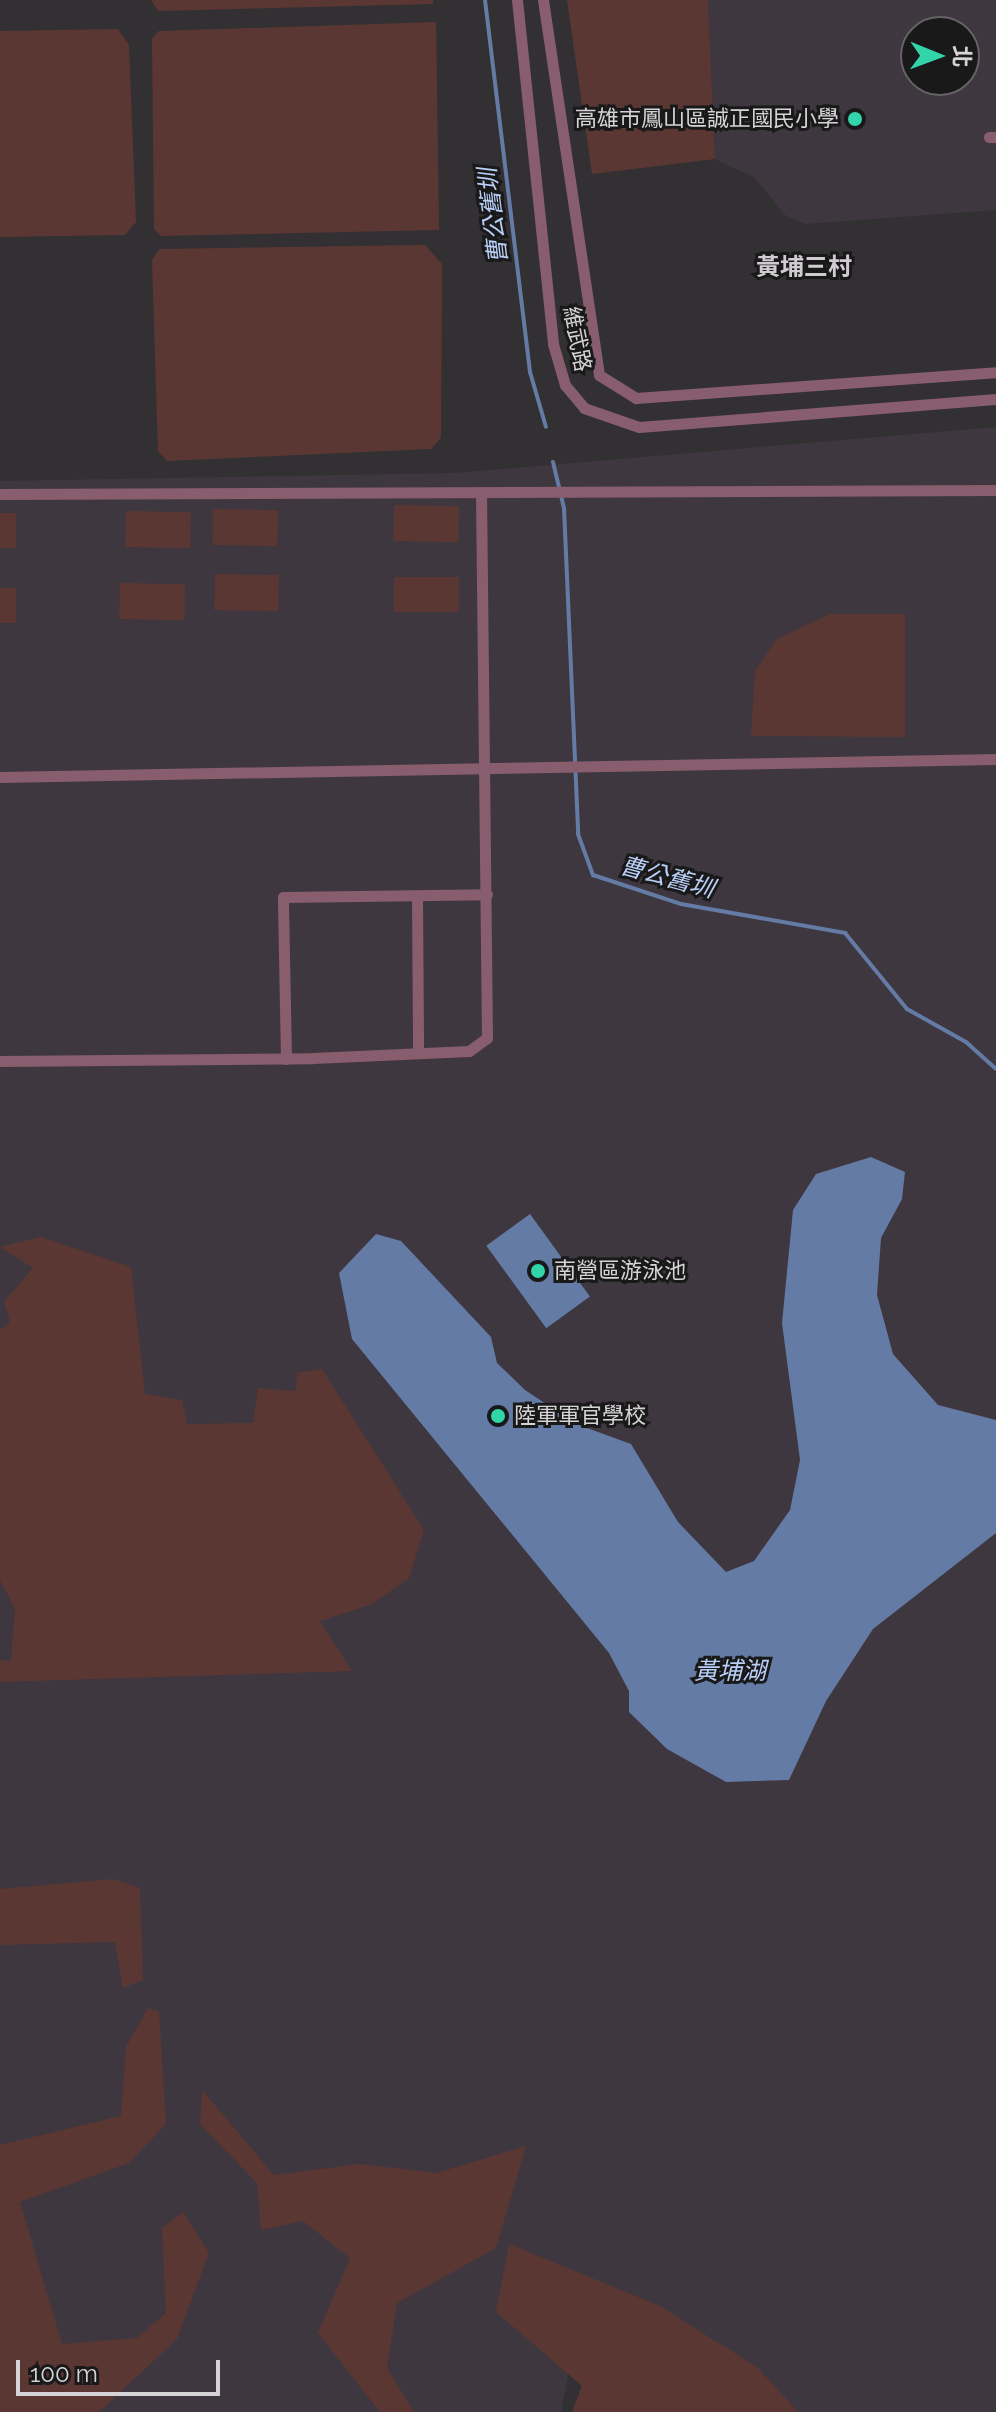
<!DOCTYPE html>
<meta charset="utf-8">
<style>
body{margin:0}
#map{position:relative;width:996px;height:2412px;overflow:hidden;background:#333033;font-family:Raleway,"Noto Sans TC",sans-serif}
div>[style]{position:absolute}
[style*='--x']{left:calc(var(--x)*1px);top:calc(var(--y)*1px);width:calc(var(--w)*1px);rotate:calc(var(--a)*1deg)}
.built>*{inset:0;background:#3e373f}
.green>*{inset:0;background:#5b3733;transform-origin:0 0}
.water>*{inset:0;background:#647ba6;transform-origin:0 0}
.stream>*{height:4px;margin:-2px;padding:0 2px;transform-origin:2px;border-radius:2px;background:#647ba6}
.minor>*{height:11px;margin:-5.5px;padding:0 5.5px;transform-origin:5.5px;border-radius:5.5px;background:#885e6e}
.dots>*{width:22px;height:22px;translate:-50% -50%;box-sizing:border-box;border:4px solid #1a191a;border-radius:50%}
span{translate:-50% -50%;white-space:nowrap;text-align:center;line-height:1.15;-webkit-text-stroke:6px #1a191a;paint-order:stroke}
.poi-label{font-size:22px;color:#d5d3d5}
.right{translate:-100% -50%;text-align:right}
.left{translate:0 -50%;text-align:left}
.street-label{font-size:22px;color:#d5d3d5}
.water-label{font-size:24px;color:#b8cef6;font-style:italic}
.neighbourhood-label{font-size:24px;color:#cfcbd0;font-weight:700}
.north{position:absolute;left:900px;top:16px;width:80px;height:80px;box-sizing:border-box;background:#1a191a;border:2px solid #656365;border-radius:50%;rotate:91deg;font-size:22px;font-weight:700;line-height:32px;text-align:center;color:#d5d3d5}
.north::after{content:'';display:block;margin:auto;width:28px;height:36px;background:#32d4a9;clip-path:polygon(50% 0,100% 100%,50% 72%,0 100%)}
.scale{position:absolute;left:16px;top:2360px;width:204px;height:36px;box-sizing:border-box;border:4px solid #d5d3d5;border-top:0;padding-left:10px;font-size:24px;line-height:28px;white-space:nowrap;color:#d5d3d5;-webkit-text-stroke:6px #1a191a;paint-order:stroke}
</style>
<div id="map">
<div class="built">
<i style="clip-path:polygon(evenodd,708px 0,996px 0,996px 210px,805px 224px,786px 216px,755px 178px,715px 159px,708px 0,916px 32px,964px 32px,964px 80px,916px 80px,916px 32px)"></i>
<i style="clip-path:polygon(996px 427px,996px 2412px,764px 2412px,573px 2351px,561px 2412px,0 2412px,0 481px,454px 473px)"></i>
</div>
<div class="green">
<i style="clip-path:polygon(151px 0,433px 0,433px 4px,158px 11px)"></i>
<i style="clip-path:polygon(567px 0,708px 0,715px 159px,592px 174px)"></i>
<i style="clip-path:polygon(436px 22px,439px 230px,161px 236px,154px 229px,152px 38px,159px 31px)"></i>
<i style="clip-path:polygon(118px 29px,129px 45px,136px 222px,125px 235px,0 237px,0 31px)"></i>
<i style="clip-path:polygon(425px 245px,442px 264px,441px 438px,431px 449px,167px 461px,158px 451px,152px 260px,159px 249px)"></i>
<i style="left:394px;top:505px;width:65px;height:36px;rotate:1deg"></i>
<i style="left:213px;top:509px;width:65px;height:36px;rotate:1deg"></i>
<i style="left:126px;top:511px;width:65px;height:36px;rotate:1deg"></i>
<i style="left:0;top:513px;width:16px;height:35px"></i>
<i style="left:215px;top:574px;width:64px;height:36px;rotate:1deg"></i>
<i style="left:394px;top:577px;width:65px;height:35px"></i>
<i style="left:120px;top:583px;width:65px;height:36px;rotate:1deg"></i>
<i style="left:0;top:588px;width:16px;height:35px"></i>
<i style="clip-path:polygon(830px 614px,905px 614px,905px 737px,751px 736px,755px 671px,777px 639px)"></i>
<i style="clip-path:polygon(41px 1237px,131px 1267px,145px 1394px,182px 1400px,187px 1424px,253px 1423px,258px 1388px,296px 1391px,297px 1373px,322px 1369px,424px 1530px,409px 1578px,372px 1604px,320px 1621px,352px 1671px,0 1682px,0 1660px,11px 1661px,15px 1609px,0 1580px,0 1330px,10px 1321px,4px 1302px,33px 1268px,0 1247px)"></i>
<i style="clip-path:polygon(113px 1879px,140px 1888px,143px 1980px,123px 1988px,115px 1942px,0 1945px,0 1889px)"></i>
<i style="clip-path:polygon(148px 2008px,159px 2012px,166px 2124px,129px 2163px,20px 2202px,62px 2344px,137px 2338px,166px 2313px,162px 2228px,183px 2212px,209px 2253px,177px 2339px,99px 2412px,0 2412px,0 2145px,121px 2116px,126px 2047px)"></i>
<i style="clip-path:polygon(202px 2090px,274px 2175px,359px 2164px,437px 2173px,526px 2146px,496px 2248px,397px 2303px,387px 2368px,414px 2412px,380px 2412px,318px 2333px,350px 2258px,303px 2221px,261px 2230px,257px 2183px,200px 2124px)"></i>
<i style="clip-path:polygon(509px 2244px,660px 2306px,758px 2368px,798px 2412px,572px 2412px,582px 2386px,496px 2312px)"></i>
</div>
<div class="water">
<i style="clip-path:polygon(871px 1157px,905px 1172px,902px 1199px,881px 1238px,877px 1295px,893px 1354px,938px 1405px,996px 1420px,996px 1533px,873px 1629px,826px 1701px,789px 1780px,726px 1782px,667px 1749px,629px 1712px,629px 1691px,609px 1653px,352px 1339px,339px 1273px,376px 1234px,401px 1241px,491px 1337px,497px 1363px,525px 1390px,576px 1424px,631px 1444px,678px 1522px,726px 1572px,754px 1561px,790px 1510px,800px 1460px,782px 1323px,793px 1210px,816px 1174px)"></i>
<i style="left:530px;top:1214px;width:102px;height:54px;rotate:54deg"></i>
</div>
<div class="stream">
<i style="--x:485;--y:0;--w:375;--a:83.1"></i>
<i style="--x:530;--y:372;--w:57;--a:73.8"></i>
<i style="--x:553;--y:462;--w:47;--a:76.6"></i>
<i style="--x:564;--y:508;--w:326;--a:87.5"></i>
<i style="--x:578;--y:834;--w:44;--a:69.9"></i>
<i style="--x:593;--y:875;--w:93;--a:18.2"></i>
<i style="--x:681;--y:904;--w:167;--a:10"></i>
<i style="--x:845;--y:933;--w:98;--a:50.8"></i>
<i style="--x:907;--y:1009;--w:68;--a:29.2"></i>
<i style="--x:966;--y:1042;--w:40;--a:42"></i>
</div>
<div class="minor">
<i style="--x:517;--y:0;--w:346;--a:84"></i>
<i style="--x:553;--y:344;--w:43;--a:73.7"></i>
<i style="--x:565;--y:385;--w:30;--a:50"></i>
<i style="--x:584;--y:408;--w:58;--a:19.1"></i>
<i style="--x:639;--y:427;--w:358;--a:-4.5"></i>
<i style="--x:543;--y:0;--w:379;--a:81.5"></i>
<i style="--x:599;--y:375;--w:44;--a:31.9"></i>
<i style="--x:636;--y:398;--w:361;--a:-4.1"></i>
<i style="--x:989;--y:137;--w:7;--a:0"></i>
<i style="--x:0;--y:494;--w:996;--a:-0.23"></i>
<i style="--x:0;--y:777;--w:996;--a:-1.04"></i>
<i style="--x:417;--y:896;--w:157;--a:89.6"></i>
<i style="--x:286;--y:1059;--w:162;--a:-91.1"></i>
<i style="--x:283;--y:897;--w:204;--a:-0.8"></i>
<i style="--x:0;--y:1061;--w:313;--a:-0.5"></i>
<i style="--x:313;--y:1058;--w:156;--a:-2.6"></i>
<i style="--x:469;--y:1051;--w:22;--a:-36"></i>
<i style="--x:487;--y:1038;--w:546;--a:-90.63"></i>
</div>
<div class="dots">
<i style="left:855px;top:119px;background:#32d4a9"></i>
<i style="left:538px;top:1271px;background:#32d4a9"></i>
<i style="left:498px;top:1416px;background:#32d4a9"></i>
</div>
<div class="poi-label">
<span class="right" style="left:839px;top:119px">高雄市鳳山區誠正國民小學</span>
<span class="left" style="left:554px;top:1271px">南營區游泳池</span>
<span class="left" style="left:514px;top:1416px">陸軍軍官學校</span>
</div>
<div class="street-label">
<span style="left:577px;top:339px;rotate:79deg">維武路</span>
</div>
<div class="water-label">
<span style="left:493px;top:216px;rotate:-97deg">曹公舊圳</span>
<span style="left:667px;top:877px;rotate:15deg">曹公舊圳</span>
<span style="left:730px;top:1671px">黃埔湖</span>
</div>
<div class="neighbourhood-label">
<span style="left:804px;top:267px">黃埔三村</span>
</div>
<div class="north">北</div>
<div class="scale">100 m</div>
</div>
